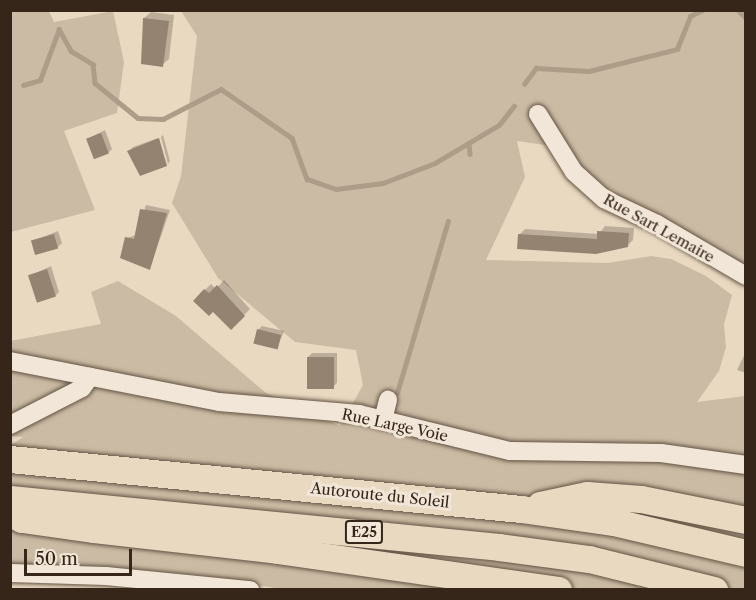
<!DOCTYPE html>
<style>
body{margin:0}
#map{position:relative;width:756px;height:600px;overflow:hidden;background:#ead9c1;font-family:"Libre Caslon Text",serif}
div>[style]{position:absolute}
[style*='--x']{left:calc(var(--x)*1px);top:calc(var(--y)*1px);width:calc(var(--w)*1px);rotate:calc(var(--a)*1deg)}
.green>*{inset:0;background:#cbbba4}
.shadow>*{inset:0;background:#0003}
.stream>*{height:4.5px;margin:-2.25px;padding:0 2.25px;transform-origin:2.25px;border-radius:2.25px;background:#ad9c88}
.building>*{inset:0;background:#948370;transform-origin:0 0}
.roads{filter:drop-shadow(0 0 2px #635343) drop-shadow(0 0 2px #635343)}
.minor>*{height:18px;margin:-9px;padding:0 9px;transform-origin:9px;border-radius:9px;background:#f1e6d7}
.highway>*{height:27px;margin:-13.5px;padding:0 13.5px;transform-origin:13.5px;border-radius:13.5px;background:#ead9c1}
span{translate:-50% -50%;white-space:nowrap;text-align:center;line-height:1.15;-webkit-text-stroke:6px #f1e6d7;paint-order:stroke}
.shield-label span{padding:2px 4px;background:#f1e6d7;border:2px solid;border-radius:4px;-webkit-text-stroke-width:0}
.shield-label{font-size:14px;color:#362619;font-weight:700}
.street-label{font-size:15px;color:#362619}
.frame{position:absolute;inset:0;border:12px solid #362619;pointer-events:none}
.scale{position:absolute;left:24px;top:549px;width:108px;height:27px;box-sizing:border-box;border:3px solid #362619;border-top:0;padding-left:8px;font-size:18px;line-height:21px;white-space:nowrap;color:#362619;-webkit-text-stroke:4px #f1e6d7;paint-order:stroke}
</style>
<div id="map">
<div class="green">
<i style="clip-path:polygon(11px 10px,49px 11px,54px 22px,113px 11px,124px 62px,117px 113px,64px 131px,95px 210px,11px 232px)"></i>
<i style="clip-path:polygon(181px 11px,745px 11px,745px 273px,625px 205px,552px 146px,517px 141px,525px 177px,486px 260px,608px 263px,651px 256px,671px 259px,706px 276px,732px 295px,724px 324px,726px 347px,719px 371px,697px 402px,745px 396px,745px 462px,610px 457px,745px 470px,745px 589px,287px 590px,221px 579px,11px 564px,11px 445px,23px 437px,11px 436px,10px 341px,101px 324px,91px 292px,118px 281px,176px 316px,266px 393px,340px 426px,363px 385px,356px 350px,295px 342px,218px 278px,172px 203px,181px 176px,197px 36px)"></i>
</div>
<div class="shadow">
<i style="clip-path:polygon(151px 12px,174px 15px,169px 59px,162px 65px,144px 18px)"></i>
<i style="clip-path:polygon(105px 130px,112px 149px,108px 153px,87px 139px)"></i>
<i style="clip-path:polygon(163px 135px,170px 161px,168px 164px,161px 137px)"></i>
<i style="clip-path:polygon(158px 138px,165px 165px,129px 151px,133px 147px)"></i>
<i style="clip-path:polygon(146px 205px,170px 210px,150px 268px,127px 238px,136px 235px)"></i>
<i style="clip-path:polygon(605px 226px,634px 228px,633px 240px,627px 246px,596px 253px,519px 235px,525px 229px,599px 234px)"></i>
<i style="clip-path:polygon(58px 231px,62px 243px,58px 247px,33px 241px)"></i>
<i style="clip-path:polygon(51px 266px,59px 292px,55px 296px,30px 276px)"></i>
<i style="clip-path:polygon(224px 280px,250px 309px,231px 328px,213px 310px,195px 300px,211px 284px,216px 289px)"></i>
<i style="clip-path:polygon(262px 326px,284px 331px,277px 348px,258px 330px)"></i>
<i style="clip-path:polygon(746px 351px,746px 373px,737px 370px)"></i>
<i style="clip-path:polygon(312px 353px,337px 353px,337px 383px,333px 387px,308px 357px)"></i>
</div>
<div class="stream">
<i style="--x:738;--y:10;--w:11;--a:45"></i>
<i style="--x:524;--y:84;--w:20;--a:-53"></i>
<i style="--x:536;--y:68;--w:53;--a:3.2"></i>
<i style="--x:589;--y:71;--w:91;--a:-14"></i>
<i style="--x:677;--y:49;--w:35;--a:-68"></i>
<i style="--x:690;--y:16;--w:14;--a:-25"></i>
<i style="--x:23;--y:85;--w:18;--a:-16"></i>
<i style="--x:40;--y:80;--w:54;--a:-69.6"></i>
<i style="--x:59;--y:29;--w:25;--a:61"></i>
<i style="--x:71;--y:51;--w:26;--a:31"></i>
<i style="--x:93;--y:64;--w:19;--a:84"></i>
<i style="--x:95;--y:83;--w:55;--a:39.1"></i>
<i style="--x:138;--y:118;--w:25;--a:2"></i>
<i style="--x:163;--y:119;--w:65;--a:-27.3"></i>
<i style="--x:221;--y:89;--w:86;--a:34.6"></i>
<i style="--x:292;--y:138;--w:44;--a:69.9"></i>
<i style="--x:307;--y:179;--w:31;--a:19"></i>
<i style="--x:336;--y:189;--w:47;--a:-7.3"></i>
<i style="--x:383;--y:183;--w:56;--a:-21"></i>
<i style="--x:435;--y:163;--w:74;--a:-30.7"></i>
<i style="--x:499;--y:125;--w:24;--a:-52"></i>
<i style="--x:469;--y:144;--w:10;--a:84"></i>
<i style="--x:397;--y:393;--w:179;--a:-73.5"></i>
</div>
<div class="building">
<i style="clip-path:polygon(143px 18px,169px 21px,163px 67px,141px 64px)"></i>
<i style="left:101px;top:133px;width:22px;height:16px;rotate:69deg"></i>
<i style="clip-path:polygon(159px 138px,167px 166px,140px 176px,127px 151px)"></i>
<i style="clip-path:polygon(140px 209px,167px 213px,150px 270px,120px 258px,125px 237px,134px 239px)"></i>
<i style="clip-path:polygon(597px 231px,629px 233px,628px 247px,596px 254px,517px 249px,518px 234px,597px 239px)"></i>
<i style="left:54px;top:234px;width:15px;height:24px;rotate:74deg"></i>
<i style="left:47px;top:269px;width:29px;height:20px;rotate:72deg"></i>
<i style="clip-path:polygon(217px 285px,245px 316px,231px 330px,213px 312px,209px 316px,193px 301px,204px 289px,209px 293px)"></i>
<i style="left:257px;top:329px;width:25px;height:15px;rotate:14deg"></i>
<i style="left:307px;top:357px;width:27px;height:32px"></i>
</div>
<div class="roads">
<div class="minor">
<i style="--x:538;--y:114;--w:68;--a:58.2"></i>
<i style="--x:574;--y:172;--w:40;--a:42"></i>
<i style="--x:604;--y:199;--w:59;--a:25.3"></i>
<i style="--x:657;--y:224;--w:103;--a:30.3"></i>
<i style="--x:10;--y:361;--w:213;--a:11.1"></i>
<i style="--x:219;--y:402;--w:141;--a:4.9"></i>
<i style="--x:359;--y:414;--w:155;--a:13.8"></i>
<i style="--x:510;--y:451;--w:151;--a:0.8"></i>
<i style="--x:661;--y:453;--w:86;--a:8"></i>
<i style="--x:383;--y:420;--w:21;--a:-76"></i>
<i style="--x:10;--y:425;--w:81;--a:-27.2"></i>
<i style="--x:82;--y:388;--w:14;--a:-54"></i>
<i style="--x:10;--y:573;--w:96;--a:1.8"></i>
<i style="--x:106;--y:576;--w:145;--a:5.6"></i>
</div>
<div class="highway">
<i style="--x:10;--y:459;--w:513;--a:5.59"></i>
<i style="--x:521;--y:509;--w:94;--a:8"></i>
<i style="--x:614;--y:522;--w:136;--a:13.2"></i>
<i style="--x:10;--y:499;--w:491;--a:5.6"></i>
<i style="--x:499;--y:547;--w:91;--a:7.6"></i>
<i style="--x:589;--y:559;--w:129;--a:13.9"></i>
<i style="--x:540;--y:505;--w:48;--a:-12"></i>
<i style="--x:587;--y:495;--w:54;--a:4.2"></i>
<i style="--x:641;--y:499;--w:107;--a:11.3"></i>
<i style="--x:10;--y:513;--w:13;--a:27"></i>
<i style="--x:22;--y:519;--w:73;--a:7.9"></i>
<i style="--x:94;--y:529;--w:185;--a:6.5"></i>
<i style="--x:278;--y:550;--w:283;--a:8.1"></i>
</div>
</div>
<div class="shield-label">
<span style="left:364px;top:532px">E25</span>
</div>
<div class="street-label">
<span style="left:659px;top:228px;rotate:29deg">Rue Sart Lemaire</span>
<span style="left:395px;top:425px;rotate:12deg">Rue Large Voie</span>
<span style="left:380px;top:495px;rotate:6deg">Autoroute du Soleil</span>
</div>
<div class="frame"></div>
<div class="scale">50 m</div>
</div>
